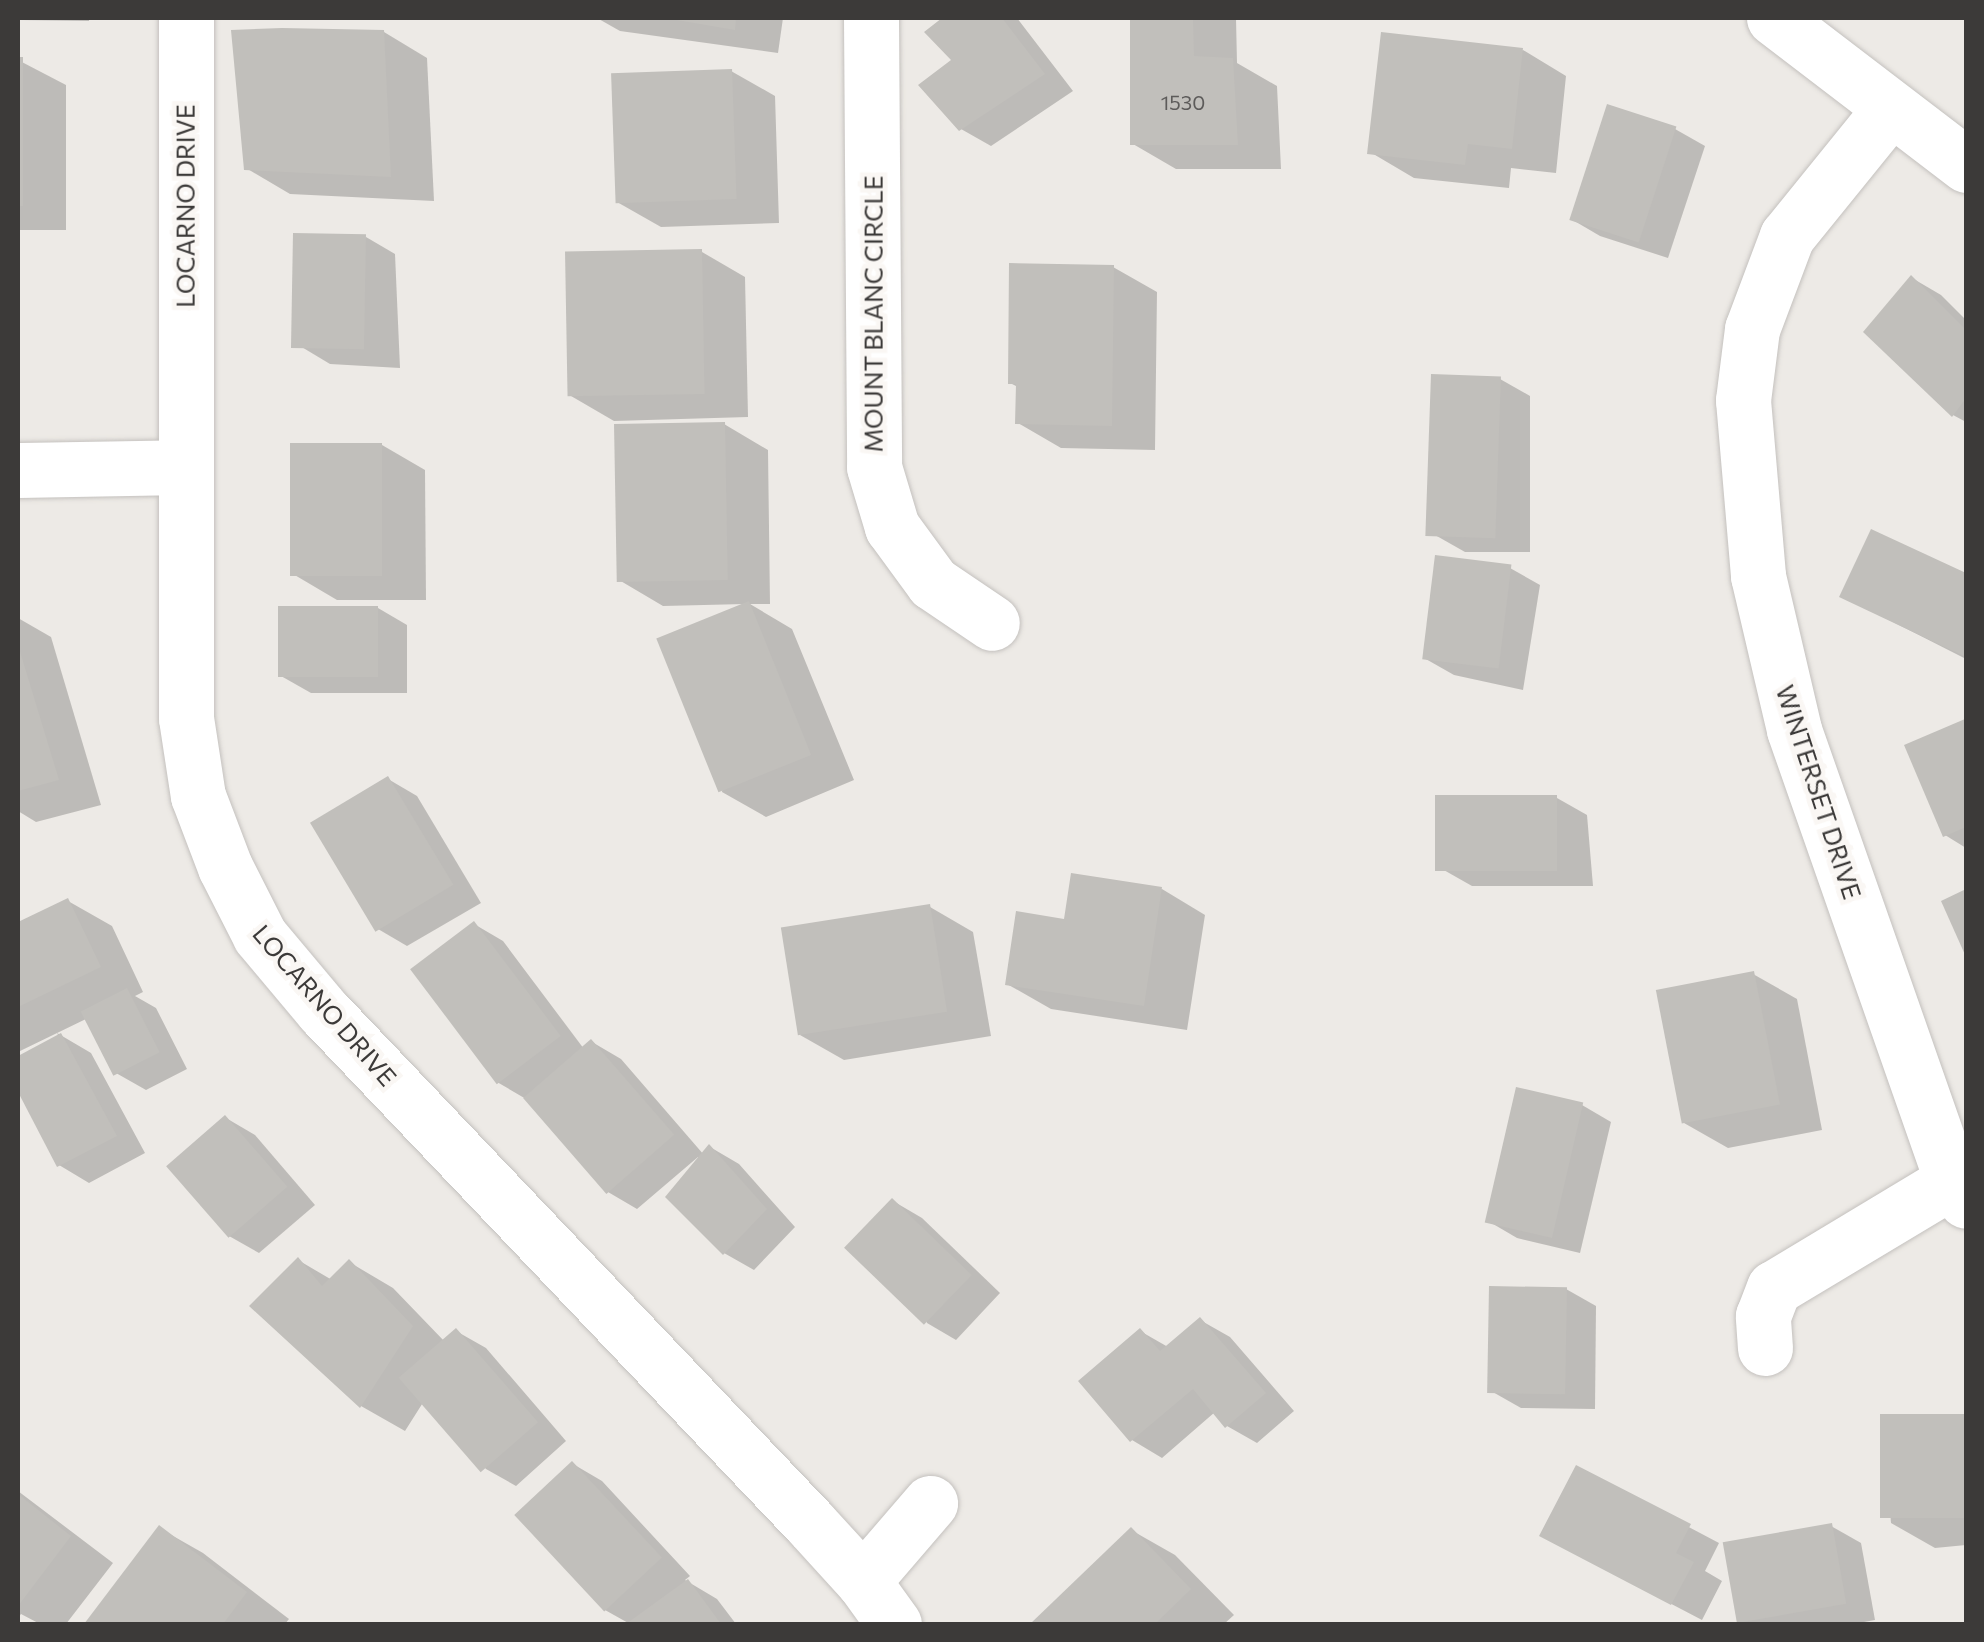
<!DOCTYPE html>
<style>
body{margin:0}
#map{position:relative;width:1984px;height:1642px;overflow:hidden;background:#edeae6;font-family:Commissioner,sans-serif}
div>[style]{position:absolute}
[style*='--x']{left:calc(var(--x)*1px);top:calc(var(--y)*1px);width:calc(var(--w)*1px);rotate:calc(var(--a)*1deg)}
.shadow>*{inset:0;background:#0003}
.building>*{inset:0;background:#c1bfbb;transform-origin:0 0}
.roads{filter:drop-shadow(0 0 2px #c4c1be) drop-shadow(0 0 2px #c4c1be)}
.minor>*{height:55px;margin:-27.5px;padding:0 27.5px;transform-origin:27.5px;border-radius:27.5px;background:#fff}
span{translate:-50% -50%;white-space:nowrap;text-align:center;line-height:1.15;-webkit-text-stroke:9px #faf7f4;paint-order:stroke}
.number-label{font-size:20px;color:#5d5b5a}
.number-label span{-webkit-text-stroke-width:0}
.street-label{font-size:25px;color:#3c3a39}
.frame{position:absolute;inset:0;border:20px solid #3c3a39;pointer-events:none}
</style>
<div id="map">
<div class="shadow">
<i style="clip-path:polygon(18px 18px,89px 18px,89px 21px,18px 20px)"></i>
<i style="clip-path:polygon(597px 18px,783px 18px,778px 53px,620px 31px)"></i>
<i style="clip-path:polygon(946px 18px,1017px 18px,1073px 91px,991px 146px,961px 129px,955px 60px,928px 33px)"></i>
<i style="clip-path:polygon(1132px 18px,1236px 18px,1237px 63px,1277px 86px,1281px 169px,1176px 169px,1133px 144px)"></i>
<i style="clip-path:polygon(384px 32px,427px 58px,434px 201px,290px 194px,246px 168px)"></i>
<i style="clip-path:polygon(1523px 50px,1566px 76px,1556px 173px,1511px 168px,1509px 188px,1414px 178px,1370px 152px)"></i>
<i style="clip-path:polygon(18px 60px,66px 85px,66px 230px,18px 230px)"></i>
<i style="clip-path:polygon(731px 71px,775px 96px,779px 223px,661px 227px,617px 202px)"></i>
<i style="clip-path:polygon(1675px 129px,1705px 146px,1668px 258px,1600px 236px,1571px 219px)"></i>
<i style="clip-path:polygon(366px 237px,395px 254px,400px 368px,330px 364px,300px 346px)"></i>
<i style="clip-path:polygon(702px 252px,745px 277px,748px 417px,614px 421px,571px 396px)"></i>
<i style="clip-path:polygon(1113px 267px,1157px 292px,1155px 450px,1061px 448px,1018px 423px,1018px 387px,1010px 383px)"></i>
<i style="clip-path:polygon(1912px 278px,1941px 295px,1966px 320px,1966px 422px,1953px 415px)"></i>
<i style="clip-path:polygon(1500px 379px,1530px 396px,1530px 552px,1465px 552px,1435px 535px)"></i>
<i style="clip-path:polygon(724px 424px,768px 450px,770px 604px,750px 604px,792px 629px,854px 780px,766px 817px,722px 792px,745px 604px,663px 606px,619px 580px)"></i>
<i style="clip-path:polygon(382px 445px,425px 470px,426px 600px,337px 600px,293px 574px)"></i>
<i style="clip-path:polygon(1872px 533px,1966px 576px,1966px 659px,1842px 596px)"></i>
<i style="clip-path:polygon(1510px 568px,1540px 585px,1523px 690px,1454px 675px,1424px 658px)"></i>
<i style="clip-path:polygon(378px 608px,407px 625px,407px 693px,311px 693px,281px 676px)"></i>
<i style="clip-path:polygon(18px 618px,51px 637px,101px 805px,36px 822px,18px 811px)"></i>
<i style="clip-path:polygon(1965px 722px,1966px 723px,1966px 848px,1945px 835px)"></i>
<i style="clip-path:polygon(388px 779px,417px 796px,481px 903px,407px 946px,378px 929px)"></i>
<i style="clip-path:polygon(1557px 798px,1587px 815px,1593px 886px,1472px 886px,1442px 869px)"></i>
<i style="clip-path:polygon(1162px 889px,1205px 915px,1187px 1030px,1051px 1009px,1007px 984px,1066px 922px)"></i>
<i style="clip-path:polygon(68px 901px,112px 926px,143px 992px,135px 996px,156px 1008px,187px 1069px,146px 1090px,116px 1073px,88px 1018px,18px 1052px,18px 925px)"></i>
<i style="clip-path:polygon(930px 907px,973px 932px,991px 1036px,844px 1060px,800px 1035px)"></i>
<i style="clip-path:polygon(474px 924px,503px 941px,584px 1049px,592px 1042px,621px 1059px,704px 1155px,710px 1147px,739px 1164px,795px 1227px,754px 1270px,724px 1253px,698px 1157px,637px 1209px,608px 1192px,526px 1099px,497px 1082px)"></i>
<i style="clip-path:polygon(1753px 974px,1797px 999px,1822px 1130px,1728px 1148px,1684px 1123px)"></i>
<i style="clip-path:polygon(57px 1033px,91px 1053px,145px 1153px,89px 1183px,59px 1165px,18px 1087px,18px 1059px,59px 1037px)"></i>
<i style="clip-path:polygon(1582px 1105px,1611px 1122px,1580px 1253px,1517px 1238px,1488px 1221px)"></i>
<i style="clip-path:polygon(226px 1118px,255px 1135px,315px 1205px,259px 1253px,229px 1236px)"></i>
<i style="clip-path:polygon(893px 1201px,922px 1218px,1000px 1293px,956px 1340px,927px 1323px)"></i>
<i style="clip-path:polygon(298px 1260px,332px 1280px,349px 1262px,393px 1288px,446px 1343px,456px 1331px,486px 1348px,566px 1441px,516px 1486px,486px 1469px,424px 1401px,405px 1431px,361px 1406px)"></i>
<i style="clip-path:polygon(1566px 1289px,1596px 1306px,1595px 1409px,1521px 1408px,1491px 1391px)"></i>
<i style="clip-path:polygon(1200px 1320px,1230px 1337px,1294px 1411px,1257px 1443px,1227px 1426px,1215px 1412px,1162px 1458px,1132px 1440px,1081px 1382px,1140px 1331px,1168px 1347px)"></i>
<i style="clip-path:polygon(1966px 1416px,1966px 1545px,1935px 1548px,1891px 1523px,1883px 1423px)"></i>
<i style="clip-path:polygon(573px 1464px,602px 1481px,690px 1576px,685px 1580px,717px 1599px,736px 1624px,630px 1624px,605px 1610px)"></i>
<i style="clip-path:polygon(1577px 1468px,1719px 1543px,1705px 1571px,1722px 1581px,1702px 1620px,1572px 1552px)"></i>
<i style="clip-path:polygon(18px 1491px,113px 1563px,66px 1624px,40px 1624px,21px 1614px,18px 1618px)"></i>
<i style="clip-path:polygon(1831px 1526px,1861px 1543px,1875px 1620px,1853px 1624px,1740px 1623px)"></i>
<i style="clip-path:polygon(159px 1528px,203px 1553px,289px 1619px,285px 1624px,87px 1624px)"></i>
<i style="clip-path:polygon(1131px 1530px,1175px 1555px,1234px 1615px,1224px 1624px,1034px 1624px)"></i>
</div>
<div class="building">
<i style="clip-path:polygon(665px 18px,736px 18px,735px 30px)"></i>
<i style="clip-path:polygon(942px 18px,1002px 18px,1045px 74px,959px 131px,918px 85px,951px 60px,924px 32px)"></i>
<i style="clip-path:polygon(1130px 18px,1193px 18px,1194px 56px,1233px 58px,1238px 145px,1130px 145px)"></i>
<i style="clip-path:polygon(282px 28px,384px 30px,391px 177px,244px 170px,231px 30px)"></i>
<i style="clip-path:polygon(1381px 32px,1523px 48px,1512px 149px,1468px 144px,1465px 165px,1367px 154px)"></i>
<i style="left:18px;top:57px;width:5px;height:149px"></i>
<i style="left:732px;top:69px;width:130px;height:121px;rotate:88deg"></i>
<i style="left:1607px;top:104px;width:73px;height:122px;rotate:18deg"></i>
<i style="left:293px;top:233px;width:73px;height:115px;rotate:1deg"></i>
<i style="left:702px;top:249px;width:145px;height:137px;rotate:89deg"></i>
<i style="clip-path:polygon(1009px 263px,1114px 265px,1112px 426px,1015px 424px,1016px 384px,1008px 384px)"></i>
<i style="clip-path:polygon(1911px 275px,1966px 330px,1966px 398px,1952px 417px,1863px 332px)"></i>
<i style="left:1431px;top:374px;width:70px;height:162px;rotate:2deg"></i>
<i style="left:725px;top:422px;width:158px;height:111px;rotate:89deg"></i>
<i style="left:290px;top:443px;width:92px;height:133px"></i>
<i style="clip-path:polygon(1871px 529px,1966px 573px,1966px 657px,1839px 597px)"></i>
<i style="left:1435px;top:555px;width:77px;height:105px;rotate:7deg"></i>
<i style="left:749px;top:601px;width:166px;height:100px;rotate:68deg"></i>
<i style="left:278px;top:606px;width:100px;height:71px"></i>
<i style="clip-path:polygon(18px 645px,59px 780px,18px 791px)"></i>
<i style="clip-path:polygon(1965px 719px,1966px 827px,1943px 837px,1904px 745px)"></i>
<i style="left:388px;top:776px;width:127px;height:91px;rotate:59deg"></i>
<i style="left:1435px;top:795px;width:122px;height:76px"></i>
<i style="clip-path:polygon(1071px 873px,1162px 887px,1144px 1006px,1005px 985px,1016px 911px,1064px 919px)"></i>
<i style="clip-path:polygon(1966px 889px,1966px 957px,1941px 901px)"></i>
<i style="clip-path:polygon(68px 898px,101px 967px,18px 1007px,18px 922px)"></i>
<i style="left:930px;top:904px;width:109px;height:151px;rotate:81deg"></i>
<i style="left:474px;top:921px;width:144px;height:80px;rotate:53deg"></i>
<i style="left:1754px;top:971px;width:136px;height:100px;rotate:79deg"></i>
<i style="left:127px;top:988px;width:72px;height:52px;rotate:63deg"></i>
<i style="clip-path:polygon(61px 1033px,117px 1136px,57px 1167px,18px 1092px,18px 1056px)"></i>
<i style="left:591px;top:1039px;width:127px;height:90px;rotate:49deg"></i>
<i style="left:1516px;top:1087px;width:69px;height:139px;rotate:13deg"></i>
<i style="left:225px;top:1115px;width:95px;height:78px;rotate:49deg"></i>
<i style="clip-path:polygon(709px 1144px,767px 1209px,723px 1255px,665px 1197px)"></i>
<i style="left:892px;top:1198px;width:111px;height:69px;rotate:44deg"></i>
<i style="clip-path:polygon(298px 1257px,322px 1286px,349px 1259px,413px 1326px,360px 1408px,249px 1306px)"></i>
<i style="left:1489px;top:1286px;width:78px;height:107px;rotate:1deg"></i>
<i style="clip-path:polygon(1200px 1317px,1266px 1393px,1225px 1428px,1193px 1389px,1130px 1442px,1078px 1381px,1140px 1328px,1160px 1351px)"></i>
<i style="left:456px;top:1328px;width:125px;height:76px;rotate:49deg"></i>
<i style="left:1966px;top:1414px;width:104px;height:86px;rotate:90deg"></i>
<i style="left:572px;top:1461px;width:132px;height:79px;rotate:47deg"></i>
<i style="clip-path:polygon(1576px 1465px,1691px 1524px,1676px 1553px,1694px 1562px,1671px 1605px,1539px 1536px)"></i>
<i style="clip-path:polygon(18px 1494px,71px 1536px,18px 1606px)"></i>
<i style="left:1832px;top:1523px;width:82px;height:111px;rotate:80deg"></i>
<i style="clip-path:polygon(159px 1525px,247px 1592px,223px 1624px,84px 1624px)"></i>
<i style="clip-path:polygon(1131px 1527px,1191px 1589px,1155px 1624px,1030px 1624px)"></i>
<i style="clip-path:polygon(688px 1579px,721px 1624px,626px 1624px)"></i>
</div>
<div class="roads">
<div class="minor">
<i style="--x:186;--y:18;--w:700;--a:90"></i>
<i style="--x:186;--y:718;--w:79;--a:81.3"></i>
<i style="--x:198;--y:796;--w:76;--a:69.2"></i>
<i style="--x:225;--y:867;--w:77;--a:63.1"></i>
<i style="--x:260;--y:936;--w:98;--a:50"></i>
<i style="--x:323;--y:1011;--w:707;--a:46.43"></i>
<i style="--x:810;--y:1523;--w:79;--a:47.6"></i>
<i style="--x:863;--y:1581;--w:53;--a:54.2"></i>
<i style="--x:871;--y:18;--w:449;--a:89.6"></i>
<i style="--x:874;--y:467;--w:63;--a:73.3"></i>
<i style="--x:892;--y:527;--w:69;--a:53.8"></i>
<i style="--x:933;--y:583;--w:71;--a:34.1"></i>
<i style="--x:1774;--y:18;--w:242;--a:37.4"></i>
<i style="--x:1890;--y:109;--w:164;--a:129"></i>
<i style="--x:1787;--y:236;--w:99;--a:110.6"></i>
<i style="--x:1752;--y:329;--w:72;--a:97.2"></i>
<i style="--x:1743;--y:400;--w:177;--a:85.1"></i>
<i style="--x:1758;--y:576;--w:158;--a:76.8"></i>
<i style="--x:1794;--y:730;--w:478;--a:70.7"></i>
<i style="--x:1952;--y:1181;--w:24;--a:55"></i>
<i style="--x:18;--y:470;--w:166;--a:-1"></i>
<i style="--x:1765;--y:1348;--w:32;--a:-94"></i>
<i style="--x:1763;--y:1316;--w:30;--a:-69"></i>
<i style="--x:1774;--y:1288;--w:208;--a:-31"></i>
<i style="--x:863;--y:1581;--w:103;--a:-49.3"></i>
</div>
</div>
<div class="number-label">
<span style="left:1183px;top:102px">1530</span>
</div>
<div class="street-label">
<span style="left:185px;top:206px;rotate:-90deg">LOCARNO DRIVE</span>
<span style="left:873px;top:314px;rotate:-90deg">MOUNT BLANC CIRCLE</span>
<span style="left:1819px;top:792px;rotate:72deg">WINTERSET DRIVE</span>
<span style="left:325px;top:1005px;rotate:49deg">LOCARNO DRIVE</span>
</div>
<div class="frame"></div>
</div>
